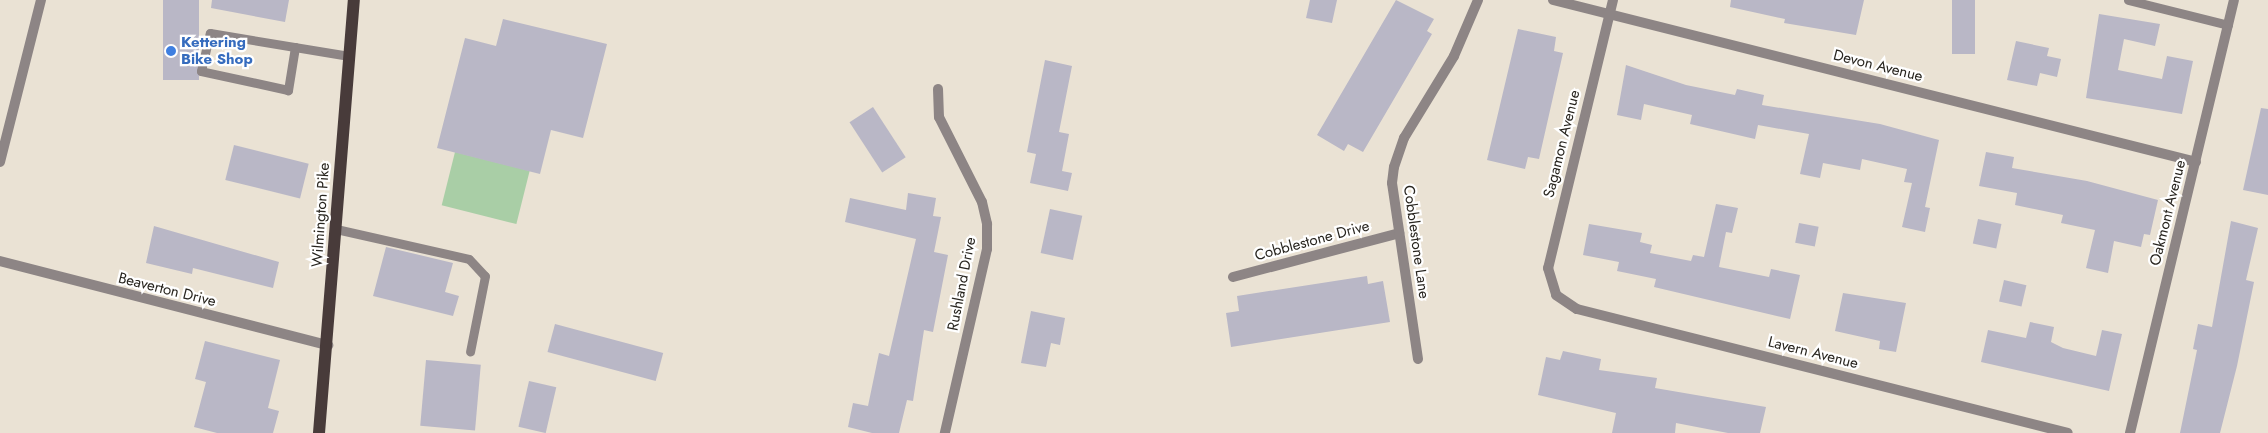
<!DOCTYPE html>
<style>
body{margin:0}
#map{position:relative;width:2268px;height:433px;overflow:hidden;background:#eae2d4;font-family:Jost,sans-serif}
div>[style]{position:absolute}
[style*='--x']{left:calc(var(--x)*1px);top:calc(var(--y)*1px);width:calc(var(--w)*1px);rotate:calc(var(--a)*1deg)}
.green>*{inset:0;background:#a9cea6;transform-origin:0 0}
.building>*{inset:0;background:#b9b7c6;transform-origin:0 0}
.service>*{height:9px;margin:-4.5px;padding:0 4.5px;transform-origin:4.5px;border-radius:4.5px;background:#8d8585}
.minor>*{height:10px;margin:-5px;padding:0 5px;transform-origin:5px;border-radius:5px;background:#8d8585}
.primary>*{height:12px;margin:-6px;padding:0 6px;transform-origin:6px;border-radius:6px;background:#483b3a}
.dots>*{width:14px;height:14px;translate:-50% -50%;box-sizing:border-box;border:2px solid #fff;border-radius:50%}
span{translate:-50% -50%;white-space:nowrap;text-align:center;line-height:1.15;-webkit-text-stroke:4.5px #fff;paint-order:stroke}
.shop-label{font-size:15px;color:#366cbe;font-weight:700}
.left{translate:0 -50%;text-align:left}
.street-label{font-size:15px;color:#28251f}
</style>
<div id="map">
<div class="green">
<i style="left:455px;top:152px;width:77px;height:55px;rotate:14deg"></i>
</div>
<div class="building">
<i style="left:163px;top:0;width:36px;height:80px"></i>
<i style="clip-path:polygon(212px 0,289px 0,285px 22px,211px 8px)"></i>
<i style="clip-path:polygon(1310px 0,1337px 0,1332px 23px,1306px 18px)"></i>
<i style="clip-path:polygon(1396px 0,1434px 19px,1427px 31px,1432px 34px,1363px 152px,1348px 144px,1344px 151px,1317px 135px)"></i>
<i style="clip-path:polygon(1731px 0,1864px 0,1856px 35px,1784px 23px,1785px 19px,1730px 7px)"></i>
<i style="left:1952px;top:0;width:23px;height:54px"></i>
<i style="clip-path:polygon(2099px 14px,2160px 24px,2155px 46px,2124px 39px,2118px 70px,2162px 79px,2167px 56px,2193px 61px,2182px 114px,2086px 98px)"></i>
<i style="clip-path:polygon(503px 19px,607px 44px,583px 138px,551px 130px,540px 174px,437px 148px,465px 38px,496px 46px)"></i>
<i style="clip-path:polygon(1518px 29px,1556px 37px,1554px 51px,1563px 53px,1539px 159px,1528px 157px,1525px 169px,1487px 160px)"></i>
<i style="clip-path:polygon(2016px 41px,2049px 48px,2047px 56px,2061px 59px,2057px 77px,2040px 73px,2037px 86px,2007px 80px)"></i>
<i style="clip-path:polygon(1045px 60px,1072px 66px,1059px 132px,1069px 134px,1062px 171px,1072px 173px,1068px 191px,1030px 183px,1036px 154px,1027px 152px)"></i>
<i style="clip-path:polygon(1626px 65px,1686px 85px,1735px 95px,1737px 89px,1764px 95px,1762px 105px,1880px 124px,1939px 140px,1925px 207px,1930px 208px,1925px 232px,1902px 227px,1912px 183px,1904px 182px,1907px 169px,1862px 159px,1860px 170px,1823px 163px,1820px 178px,1800px 174px,1809px 134px,1758px 125px,1755px 139px,1690px 124px,1692px 115px,1644px 104px,1641px 120px,1617px 115px)"></i>
<i style="left:873px;top:107px;width:60px;height:28px;rotate:57deg"></i>
<i style="clip-path:polygon(2261px 108px,2268px 109px,2268px 195px,2243px 190px)"></i>
<i style="left:234px;top:145px;width:77px;height:36px;rotate:14deg"></i>
<i style="clip-path:polygon(1986px 152px,2014px 157px,2012px 168px,2087px 181px,2158px 200px,2150px 235px,2144px 234px,2141px 247px,2114px 241px,2108px 273px,2086px 268px,2095px 230px,2061px 223px,2063px 215px,2015px 205px,2017px 193px,1979px 186px)"></i>
<i style="clip-path:polygon(908px 193px,936px 198px,933px 216px,941px 217px,934px 252px,948px 255px,933px 332px,924px 330px,913px 401px,907px 400px,899px 433px,872px 433px,848px 427px,853px 403px,868px 406px,879px 353px,889px 356px,916px 239px,845px 222px,850px 198px,906px 210px)"></i>
<i style="clip-path:polygon(1716px 204px,1738px 208px,1732px 233px,1726px 232px,1719px 267px,1769px 277px,1771px 269px,1800px 275px,1790px 319px,1654px 287px,1656px 279px,1617px 271px,1619px 262px,1583px 255px,1589px 224px,1642px 233px,1640px 242px,1652px 245px,1650px 253px,1691px 261px,1693px 255px,1704px 257px)"></i>
<i style="left:1050px;top:209px;width:33px;height:45px;rotate:12deg"></i>
<i style="left:1978px;top:219px;width:24px;height:25px;rotate:12deg"></i>
<i style="clip-path:polygon(2231px 221px,2258px 228px,2246px 280px,2254px 282px,2237px 366px,2220px 433px,2180px 433px,2197px 350px,2193px 349px,2198px 324px,2212px 327px)"></i>
<i style="left:1799px;top:223px;width:20px;height:20px;rotate:11deg"></i>
<i style="clip-path:polygon(154px 226px,279px 262px,273px 288px,193px 268px,192px 274px,146px 263px)"></i>
<i style="clip-path:polygon(386px 247px,453px 263px,445px 292px,459px 296px,453px 316px,373px 296px)"></i>
<i style="clip-path:polygon(1367px 276px,1368px 284px,1383px 281px,1390px 322px,1231px 347px,1226px 313px,1239px 311px,1237px 296px)"></i>
<i style="left:2004px;top:280px;width:23px;height:22px;rotate:13deg"></i>
<i style="clip-path:polygon(1843px 293px,1906px 303px,1896px 352px,1879px 349px,1880px 341px,1835px 331px)"></i>
<i style="clip-path:polygon(1031px 311px,1065px 318px,1060px 345px,1051px 343px,1046px 367px,1021px 363px)"></i>
<i style="clip-path:polygon(2030px 322px,2054px 327px,2051px 342px,2063px 348px,2096px 356px,2102px 330px,2122px 334px,2109px 391px,1981px 362px,1988px 330px,2026px 338px)"></i>
<i style="left:555px;top:324px;width:112px;height:29px;rotate:15deg"></i>
<i style="clip-path:polygon(205px 341px,280px 360px,268px 408px,279px 411px,273px 433px,217px 433px,194px 427px,206px 382px,195px 379px)"></i>
<i style="clip-path:polygon(1563px 351px,1601px 359px,1599px 370px,1657px 378px,1655px 388px,1766px 407px,1760px 433px,1728px 433px,1676px 423px,1675px 433px,1612px 433px,1616px 413px,1538px 395px,1546px 357px,1560px 360px)"></i>
<i style="left:426px;top:360px;width:55px;height:66px;rotate:5deg"></i>
<i style="left:529px;top:381px;width:28px;height:47px;rotate:13deg"></i>
</div>
<div class="service">
<i style="--x:2128;--y:0;--w:103;--a:14"></i>
<i style="--x:295;--y:47;--w:44;--a:99.2"></i>
<i style="--x:288;--y:90;--w:89;--a:-167.7"></i>
<i style="--x:201;--y:71;--w:39;--a:-77"></i>
<i style="--x:210;--y:33;--w:141;--a:9.4"></i>
<i style="--x:336;--y:229;--w:136;--a:12.7"></i>
<i style="--x:469;--y:259;--w:23;--a:47"></i>
<i style="--x:485;--y:276;--w:77;--a:101.2"></i>
</div>
<div class="minor">
<i style="--x:1553;--y:0;--w:663;--a:14.14"></i>
<i style="--x:1613;--y:0;--w:276;--a:103.6"></i>
<i style="--x:1548;--y:268;--w:28;--a:73"></i>
<i style="--x:1556;--y:295;--w:25;--a:34"></i>
<i style="--x:1577;--y:309;--w:506;--a:14.17"></i>
<i style="--x:938;--y:89;--w:28;--a:88"></i>
<i style="--x:939;--y:117;--w:95;--a:63.2"></i>
<i style="--x:982;--y:202;--w:23;--a:77"></i>
<i style="--x:987;--y:224;--w:25;--a:90"></i>
<i style="--x:987;--y:249;--w:189;--a:102.9"></i>
<i style="--x:0;--y:162;--w:167;--a:-75.8"></i>
<i style="--x:0;--y:261;--w:339;--a:14.4"></i>
<i style="--x:1233;--y:277;--w:172;--a:-14.8"></i>
<i style="--x:1418;--y:359;--w:178;--a:-98.4"></i>
<i style="--x:1392;--y:183;--w:16;--a:-83"></i>
<i style="--x:1394;--y:167;--w:31;--a:-71"></i>
<i style="--x:1404;--y:138;--w:96;--a:-58.6"></i>
<i style="--x:1454;--y:56;--w:61;--a:-66.8"></i>
<i style="--x:2130;--y:433;--w:445;--a:-76.5"></i>
</div>
<div class="primary">
<i style="--x:319;--y:433;--w:434;--a:-85.4"></i>
</div>
<div class="dots">
<i style="left:171px;top:51px;background:#3f7fe0"></i>
</div>
<div class="shop-label">
<span class="left" style="left:181px;top:51px">Kettering<br>Bike Shop</span>
</div>
<div class="street-label">
<span style="left:1878px;top:66px;rotate:14deg">Devon Avenue</span>
<span style="left:1562px;top:144px;rotate:-76deg">Sagamon Avenue</span>
<span style="left:2168px;top:213px;rotate:-76deg">Oakmont Avenue</span>
<span style="left:321px;top:215px;rotate:-86deg">Wilmington Pike</span>
<span style="left:1312px;top:241px;rotate:-15deg">Cobblestone Drive</span>
<span style="left:1416px;top:242px;rotate:82deg">Cobblestone Lane</span>
<span style="left:962px;top:284px;rotate:-79deg">Rushland Drive</span>
<span style="left:167px;top:290px;rotate:14deg">Beaverton Drive</span>
<span style="left:1813px;top:353px;rotate:14deg">Lavern Avenue</span>
</div>
</div>
